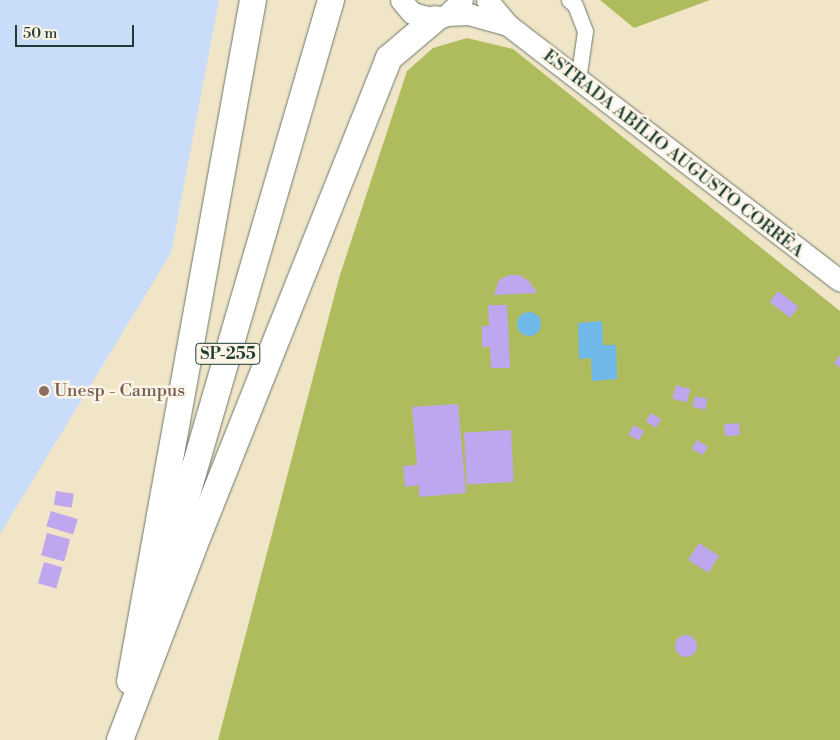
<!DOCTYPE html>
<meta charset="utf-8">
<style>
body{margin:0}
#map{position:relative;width:840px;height:740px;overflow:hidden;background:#f1e5c8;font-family:"Libre Bodoni",serif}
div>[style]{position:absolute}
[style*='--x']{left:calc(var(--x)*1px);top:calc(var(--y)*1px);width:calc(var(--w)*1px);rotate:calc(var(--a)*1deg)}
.built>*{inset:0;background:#c9dcf9}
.green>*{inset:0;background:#aebc5e}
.water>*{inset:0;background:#70b8e8}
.round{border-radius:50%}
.building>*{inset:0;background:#bea7ee;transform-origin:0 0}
.roads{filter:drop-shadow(0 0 1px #687868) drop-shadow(0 0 1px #687868)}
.street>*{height:15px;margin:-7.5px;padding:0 7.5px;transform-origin:7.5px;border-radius:7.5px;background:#fff}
.secondary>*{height:21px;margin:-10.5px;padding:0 10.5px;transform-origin:10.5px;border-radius:10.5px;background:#fff}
.highway>*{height:26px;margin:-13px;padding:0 13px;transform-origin:13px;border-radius:13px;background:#fff}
.dots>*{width:14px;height:14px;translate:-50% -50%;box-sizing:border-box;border:2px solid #fcf5e5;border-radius:50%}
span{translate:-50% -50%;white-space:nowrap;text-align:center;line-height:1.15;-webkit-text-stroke:5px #fcf5e5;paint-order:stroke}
.shield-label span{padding:1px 4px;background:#fcf5e5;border:1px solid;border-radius:4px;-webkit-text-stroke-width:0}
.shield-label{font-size:16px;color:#1f3d34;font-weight:700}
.street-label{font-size:18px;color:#1f3d34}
.education-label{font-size:18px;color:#785e54}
.left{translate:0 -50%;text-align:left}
.scale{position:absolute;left:15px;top:25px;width:119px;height:22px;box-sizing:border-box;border:2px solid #1f3d34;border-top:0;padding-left:6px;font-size:15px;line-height:18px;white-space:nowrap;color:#1f3d34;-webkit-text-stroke:4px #fcf5e5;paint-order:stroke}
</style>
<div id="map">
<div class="built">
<i style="clip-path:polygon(0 0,219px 0,171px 253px,0 534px)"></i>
</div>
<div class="green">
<i style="clip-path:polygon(600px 0,710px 0,634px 28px)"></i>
<i style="clip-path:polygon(467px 38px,513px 49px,840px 311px,840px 740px,218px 740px,339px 278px,407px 71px,433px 48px)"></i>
</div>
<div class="water">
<i class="round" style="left:517px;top:312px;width:24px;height:24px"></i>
<i style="clip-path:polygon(602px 321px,603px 345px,616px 345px,617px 379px,592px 381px,591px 358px,579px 359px,578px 323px)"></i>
</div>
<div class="building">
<i style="clip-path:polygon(509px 275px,519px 275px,529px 281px,537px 293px,494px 295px,499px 280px)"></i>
<i style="left:778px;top:291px;width:26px;height:14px;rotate:37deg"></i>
<i style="clip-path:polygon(488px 305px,507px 305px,510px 368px,491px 368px,490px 347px,482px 347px,482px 326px,489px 326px)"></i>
<i style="clip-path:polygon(840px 355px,840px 368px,834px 363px)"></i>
<i style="left:676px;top:385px;width:15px;height:14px;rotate:16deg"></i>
<i style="left:695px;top:396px;width:13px;height:11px;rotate:13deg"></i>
<i style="clip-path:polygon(458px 404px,466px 493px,419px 497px,419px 485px,405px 487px,403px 466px,417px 465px,412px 407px)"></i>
<i style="left:651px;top:413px;width:12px;height:10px;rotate:31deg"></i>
<i style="left:739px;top:423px;width:12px;height:15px;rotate:85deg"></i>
<i style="left:634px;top:425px;width:12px;height:11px;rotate:31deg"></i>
<i style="left:511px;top:430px;width:52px;height:47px;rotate:87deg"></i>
<i style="left:697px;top:440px;width:13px;height:10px;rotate:32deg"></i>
<i style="left:56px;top:491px;width:18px;height:14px;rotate:9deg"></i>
<i style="left:51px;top:511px;width:28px;height:16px;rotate:17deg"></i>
<i style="left:47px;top:533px;width:24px;height:23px;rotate:15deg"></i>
<i style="left:699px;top:543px;width:24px;height:20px;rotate:33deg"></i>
<i style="left:44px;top:562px;width:19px;height:22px;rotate:16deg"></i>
<i class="round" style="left:675px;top:635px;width:22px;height:22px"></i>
</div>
<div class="roads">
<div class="street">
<i style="--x:569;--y:0;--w:8;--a:40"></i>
<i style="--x:575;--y:5;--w:28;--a:69"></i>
<i style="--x:585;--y:31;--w:49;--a:98.1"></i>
</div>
<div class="secondary">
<i style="--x:401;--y:0;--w:17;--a:50"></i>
<i style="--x:412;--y:13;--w:24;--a:15"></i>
<i style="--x:435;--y:19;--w:13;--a:-18"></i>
<i style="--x:447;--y:15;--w:21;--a:-45"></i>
<i style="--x:487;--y:0;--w:33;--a:50"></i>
<i style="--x:508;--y:25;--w:419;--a:37.6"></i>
<i style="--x:447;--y:15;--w:21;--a:-3"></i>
<i style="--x:468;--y:14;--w:41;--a:15.4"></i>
</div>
<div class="highway">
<i style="--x:155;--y:604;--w:629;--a:-73.75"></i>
<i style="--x:130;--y:681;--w:692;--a:-79.76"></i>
<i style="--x:120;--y:740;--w:202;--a:-69.1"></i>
<i style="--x:192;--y:551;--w:531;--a:-68.22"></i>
<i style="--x:389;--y:58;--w:60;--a:-40.3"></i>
</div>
</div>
<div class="dots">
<i style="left:44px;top:391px;background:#8d6e63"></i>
</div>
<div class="shield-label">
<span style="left:228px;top:354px">SP-255</span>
</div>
<div class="street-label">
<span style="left:673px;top:154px;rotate:38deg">ESTRADA ABÍLIO AUGUSTO CORRÊA</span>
</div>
<div class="education-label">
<span class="left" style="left:54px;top:391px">Unesp - Campus</span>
</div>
<div class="scale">50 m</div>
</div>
